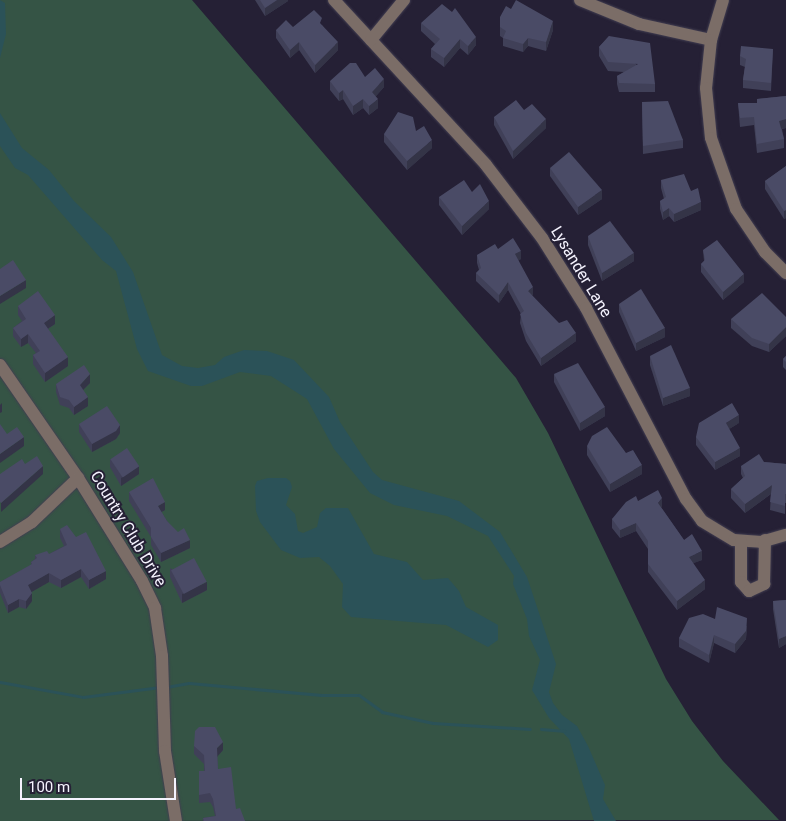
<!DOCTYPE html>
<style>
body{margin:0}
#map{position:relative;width:786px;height:821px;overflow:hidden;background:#252035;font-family:Roboto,sans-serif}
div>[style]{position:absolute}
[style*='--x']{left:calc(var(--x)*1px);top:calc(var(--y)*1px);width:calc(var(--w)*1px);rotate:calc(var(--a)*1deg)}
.green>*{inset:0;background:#355445}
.water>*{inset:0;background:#2b5258}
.stream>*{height:3px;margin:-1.5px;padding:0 1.5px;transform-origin:1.5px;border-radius:1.5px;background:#2b5258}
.roads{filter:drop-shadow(0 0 1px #423e51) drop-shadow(0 0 1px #423e51)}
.minor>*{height:12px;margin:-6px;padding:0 6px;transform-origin:6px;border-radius:6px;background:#7b6d67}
.wall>*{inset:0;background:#404058}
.shaded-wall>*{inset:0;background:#343447}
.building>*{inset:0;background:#4a4b66;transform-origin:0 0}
span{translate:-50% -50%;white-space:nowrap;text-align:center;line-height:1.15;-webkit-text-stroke:4px #252035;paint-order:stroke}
.street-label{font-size:16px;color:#f5f3fe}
.scale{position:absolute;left:20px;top:778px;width:156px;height:22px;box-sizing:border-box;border:2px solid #f5f3fe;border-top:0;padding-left:6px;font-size:15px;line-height:18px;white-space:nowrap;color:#f5f3fe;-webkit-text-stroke:4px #252035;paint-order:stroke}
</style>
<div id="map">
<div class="green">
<i style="clip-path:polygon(0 0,192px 0,516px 378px,548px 433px,666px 679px,692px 721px,723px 761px,779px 820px,0 821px)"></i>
</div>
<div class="water">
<i style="clip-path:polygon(0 0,5px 3px,6px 34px,0 58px)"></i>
<i style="clip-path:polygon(0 113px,22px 148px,49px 170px,74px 201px,111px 237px,133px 272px,162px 355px,182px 366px,198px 368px,215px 365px,224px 357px,244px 350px,267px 351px,294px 360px,329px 397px,340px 422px,373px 472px,382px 480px,459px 501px,500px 532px,527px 577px,556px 664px,549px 692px,553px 703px,562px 715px,577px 726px,588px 746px,605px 785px,603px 799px,616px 821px,594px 821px,569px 739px,549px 718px,532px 690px,540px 660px,529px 636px,527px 619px,513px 584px,514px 576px,488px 536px,447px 516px,394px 505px,370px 493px,334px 449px,307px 399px,271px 376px,240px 372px,202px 386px,191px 386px,148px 371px,137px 349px,116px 271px,102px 260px,28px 175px,15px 168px,0 146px)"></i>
<i style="clip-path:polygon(268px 478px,286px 478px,290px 481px,292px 487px,286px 505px,295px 514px,298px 531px,303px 533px,317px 527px,320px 513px,326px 508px,348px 508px,374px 554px,407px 562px,423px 580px,448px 578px,459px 591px,466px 607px,498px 625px,498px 640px,488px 647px,446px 625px,351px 617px,342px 607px,343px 584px,330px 566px,319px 557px,300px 558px,281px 550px,260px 522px,256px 511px,255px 486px,257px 481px)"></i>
</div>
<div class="stream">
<i style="--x:0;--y:682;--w:84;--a:10.2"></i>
<i style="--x:83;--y:697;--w:78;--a:-7.4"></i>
<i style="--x:166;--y:687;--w:23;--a:-10"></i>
<i style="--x:189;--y:683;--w:133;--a:5.2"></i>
<i style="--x:321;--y:695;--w:38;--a:0"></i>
<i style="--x:359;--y:695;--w:29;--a:36"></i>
<i style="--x:382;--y:712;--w:52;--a:12.2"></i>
<i style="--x:433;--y:723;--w:97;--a:3.5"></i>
<i style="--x:541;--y:729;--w:24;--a:5"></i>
</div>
<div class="roads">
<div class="minor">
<i style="--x:334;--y:0;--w:224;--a:47.3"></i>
<i style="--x:486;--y:165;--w:92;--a:52.5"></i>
<i style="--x:542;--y:238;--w:83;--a:57.8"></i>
<i style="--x:586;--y:308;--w:216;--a:62.4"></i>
<i style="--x:686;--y:499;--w:27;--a:54"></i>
<i style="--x:702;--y:521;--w:37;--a:31"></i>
<i style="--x:734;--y:540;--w:27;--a:4"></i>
<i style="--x:761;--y:542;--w:26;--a:-16"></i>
<i style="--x:580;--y:0;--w:64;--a:22.1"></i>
<i style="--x:639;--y:24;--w:74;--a:12.5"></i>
<i style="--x:723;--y:0;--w:42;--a:106.7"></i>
<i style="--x:711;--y:40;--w:48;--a:95.9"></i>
<i style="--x:706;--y:88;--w:50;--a:84.3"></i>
<i style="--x:711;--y:138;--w:75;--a:70.6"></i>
<i style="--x:736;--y:209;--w:52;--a:56"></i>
<i style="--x:765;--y:252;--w:30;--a:45"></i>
<i style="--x:371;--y:40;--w:52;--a:-50.5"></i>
<i style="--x:0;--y:365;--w:137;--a:55.4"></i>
<i style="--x:78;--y:478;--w:121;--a:58.1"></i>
<i style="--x:142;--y:581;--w:30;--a:64"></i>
<i style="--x:155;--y:608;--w:49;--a:81.7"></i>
<i style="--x:162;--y:656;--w:95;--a:88.2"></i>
<i style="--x:165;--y:751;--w:71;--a:81.1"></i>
<i style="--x:741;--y:541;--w:41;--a:90"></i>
<i style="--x:741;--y:582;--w:12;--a:48"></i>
<i style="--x:749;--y:591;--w:17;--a:-25"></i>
<i style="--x:764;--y:584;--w:44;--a:-88.7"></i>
<i style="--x:0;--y:542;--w:38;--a:-32"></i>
<i style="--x:32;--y:522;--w:64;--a:-43.7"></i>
</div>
</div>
<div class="wall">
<i style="clip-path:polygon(255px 0,288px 0,288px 1px,265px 16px)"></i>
<i style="clip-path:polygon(500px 17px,553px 30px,546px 51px,528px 46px,523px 52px,503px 46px,503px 38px,500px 36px)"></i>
<i style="clip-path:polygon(421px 23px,476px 45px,468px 55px,460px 48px,444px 67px,431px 57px,431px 49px,435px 44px,421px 31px)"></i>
<i style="clip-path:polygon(322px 25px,338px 50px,315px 73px,299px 50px,290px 58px,276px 38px,276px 30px,293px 27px)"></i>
<i style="clip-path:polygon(609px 36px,655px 84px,655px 92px,619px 92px,617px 84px,617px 76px,624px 72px,608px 71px,599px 56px,599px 47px)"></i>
<i style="clip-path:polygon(773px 49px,771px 91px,743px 88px,743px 80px,745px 67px,740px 65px,740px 56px)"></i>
<i style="clip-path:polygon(365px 77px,384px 87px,375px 97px,378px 108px,369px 115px,363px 108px,353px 115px,343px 99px,339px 101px,330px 90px,330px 81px)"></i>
<i style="clip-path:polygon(786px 96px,786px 128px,782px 129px,784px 139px,784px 148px,757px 153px,754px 125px,740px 127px,738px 103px,757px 103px,757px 99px)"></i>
<i style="clip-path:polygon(642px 102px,683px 140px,683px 148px,643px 154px)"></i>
<i style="clip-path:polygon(524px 110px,546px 128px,513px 159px,494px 125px,494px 117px)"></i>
<i style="clip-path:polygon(416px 131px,432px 148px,407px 170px,384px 142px,384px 134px)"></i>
<i style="clip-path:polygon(786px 166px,786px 218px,784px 219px,765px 189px,765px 181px)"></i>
<i style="clip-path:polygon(550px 168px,602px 199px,578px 215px,550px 176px)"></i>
<i style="clip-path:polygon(661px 180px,691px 191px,701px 210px,674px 222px,669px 216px,663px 220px,660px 209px,660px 201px,664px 199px,661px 188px)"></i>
<i style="clip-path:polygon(472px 192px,489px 209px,462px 235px,439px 205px,439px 197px)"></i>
<i style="clip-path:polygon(588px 236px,634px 261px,602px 281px,588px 245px)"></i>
<i style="clip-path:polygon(498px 249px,521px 259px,518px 260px,532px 296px,576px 341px,541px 366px,526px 341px,520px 323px,521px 314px,508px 290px,499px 303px,476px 281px,476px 273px,479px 270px,477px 263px,477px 255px)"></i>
<i style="clip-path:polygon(703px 250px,744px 282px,723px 300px,701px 272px,701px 264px,704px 261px)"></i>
<i style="clip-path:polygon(619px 304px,665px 337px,636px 351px,619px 312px)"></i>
<i style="clip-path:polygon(18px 306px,55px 324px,48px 329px,68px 366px,45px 382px,33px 364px,33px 355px,36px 353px,28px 343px,21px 347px,13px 336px,13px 328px,22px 321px,18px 315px)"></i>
<i style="clip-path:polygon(786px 317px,786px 336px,769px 352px,752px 346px,731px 328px,731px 319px)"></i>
<i style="clip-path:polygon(650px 356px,690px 396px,663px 406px,650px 365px)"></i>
<i style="clip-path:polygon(786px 356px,786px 370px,783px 367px,783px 359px)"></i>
<i style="clip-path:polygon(554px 374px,605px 416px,580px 431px,554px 382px)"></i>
<i style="clip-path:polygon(90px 383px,83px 390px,88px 406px,74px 415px,69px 408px,60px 405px,56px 392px,56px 384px)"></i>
<i style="clip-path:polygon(739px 423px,729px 429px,740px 456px,715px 470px,696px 445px,696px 437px)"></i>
<i style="clip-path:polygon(79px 424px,120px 433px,116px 439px,92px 452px,79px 432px)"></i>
<i style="clip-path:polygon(587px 446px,642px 474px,610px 492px,587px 455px)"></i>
<i style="clip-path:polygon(110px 459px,139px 474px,121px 486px,110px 467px)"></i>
<i style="clip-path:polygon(764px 462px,786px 464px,786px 503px,785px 503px,785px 514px,770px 510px,771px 494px,745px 513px,731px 498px,731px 489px,743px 478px,741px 474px,741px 466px)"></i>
<i style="clip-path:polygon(129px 492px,165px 510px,161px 512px,167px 521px,190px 548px,161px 562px,151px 545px,151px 537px,129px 501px)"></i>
<i style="clip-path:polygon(638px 501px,662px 506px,661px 507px,684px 540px,702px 560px,693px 563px,705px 589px,677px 610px,648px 572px,648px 549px,636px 531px,620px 538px,612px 528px,612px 519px)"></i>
<i style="clip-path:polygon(60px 529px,106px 579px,89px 589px,81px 577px,61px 588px,49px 582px,31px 592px,32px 601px,26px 609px,19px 607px,8px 613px,0 593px,0 582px,31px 565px,31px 562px,35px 559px,35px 555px,49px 554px,64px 546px,60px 538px)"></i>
<i style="clip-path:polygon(170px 568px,207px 590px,182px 603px,170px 577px)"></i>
<i style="clip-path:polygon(786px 600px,786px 644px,779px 648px,773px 609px,773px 601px)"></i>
<i style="clip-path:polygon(715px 619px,747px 626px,746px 639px,735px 653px,714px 643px,709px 663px,679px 647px,679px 638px)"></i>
<i style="clip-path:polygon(194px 746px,223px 750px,217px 756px,218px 769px,236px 809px,245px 821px,203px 821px,203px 818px,215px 816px,213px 807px,210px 802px,199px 803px,199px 771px,204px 771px,204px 764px,194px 754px)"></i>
</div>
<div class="shaded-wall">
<i style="clip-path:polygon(277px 0,288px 0,288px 1px,265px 16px,265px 8px)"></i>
<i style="clip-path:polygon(553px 21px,553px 30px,546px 51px,546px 42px)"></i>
<i style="clip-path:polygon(476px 37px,476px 45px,468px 55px,468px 46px)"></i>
<i style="clip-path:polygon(528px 38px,528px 46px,523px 52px,523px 44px)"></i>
<i style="clip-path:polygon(460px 39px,460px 48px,444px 67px,444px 58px)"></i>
<i style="clip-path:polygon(299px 42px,299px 50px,290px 58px,290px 50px)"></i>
<i style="clip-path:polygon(338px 42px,338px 50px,315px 73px,315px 65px)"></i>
<i style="clip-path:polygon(384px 79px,384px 87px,372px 101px,372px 92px)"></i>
<i style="clip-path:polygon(343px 90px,343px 99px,339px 101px,339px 93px)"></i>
<i style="clip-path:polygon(363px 99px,363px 108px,353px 115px,353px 106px)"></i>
<i style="clip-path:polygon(378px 99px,378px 108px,369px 115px,369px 106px)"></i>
<i style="clip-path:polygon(546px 119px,546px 128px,513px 159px,513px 151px)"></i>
<i style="clip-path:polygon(786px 119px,786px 128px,779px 129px,779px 121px)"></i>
<i style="clip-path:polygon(432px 140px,432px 148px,407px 170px,407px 161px)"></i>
<i style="clip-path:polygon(602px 190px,602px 199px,578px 215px,578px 207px)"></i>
<i style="clip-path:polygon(489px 201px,489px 209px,462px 235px,462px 226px)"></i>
<i style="clip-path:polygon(701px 202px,701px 210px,674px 222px,674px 214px)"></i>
<i style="clip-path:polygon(669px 208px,669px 216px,663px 220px,663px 212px)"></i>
<i style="clip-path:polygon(786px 210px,786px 218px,784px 219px,784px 211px)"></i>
<i style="clip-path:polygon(521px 251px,521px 259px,515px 263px,515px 254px)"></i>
<i style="clip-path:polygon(634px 253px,634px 261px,602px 281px,602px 273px)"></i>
<i style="clip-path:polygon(744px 274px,744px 282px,723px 300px,723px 292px)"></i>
<i style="clip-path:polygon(26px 280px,26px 288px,0 304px,0 296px)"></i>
<i style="clip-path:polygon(508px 282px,508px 290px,499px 303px,499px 295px)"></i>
<i style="clip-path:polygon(533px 287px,533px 295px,528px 299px,528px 291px)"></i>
<i style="clip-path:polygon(55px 315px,55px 324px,44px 331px,44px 323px)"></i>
<i style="clip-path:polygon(786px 327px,786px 336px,769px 352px,769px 344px)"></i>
<i style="clip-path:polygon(665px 328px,665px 337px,636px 351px,636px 343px)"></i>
<i style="clip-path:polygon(576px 333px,576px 341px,541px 366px,541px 358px)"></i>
<i style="clip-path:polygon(28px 334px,28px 343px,21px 347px,21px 339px)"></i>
<i style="clip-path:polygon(68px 357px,68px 366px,45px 382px,45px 373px)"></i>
<i style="clip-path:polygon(90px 374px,90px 383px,80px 393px,80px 385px)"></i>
<i style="clip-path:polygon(690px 388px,690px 396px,663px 406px,663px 398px)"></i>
<i style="clip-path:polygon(88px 397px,88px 406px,74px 415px,74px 407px)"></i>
<i style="clip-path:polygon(2px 403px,2px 412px,0 413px,0 405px)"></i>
<i style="clip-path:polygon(605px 407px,605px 416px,580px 431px,580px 423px)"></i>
<i style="clip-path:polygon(739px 415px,739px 423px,726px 431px,726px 423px)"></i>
<i style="clip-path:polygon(120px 425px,120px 433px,116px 439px,92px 452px,92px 444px)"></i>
<i style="clip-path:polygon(24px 437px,24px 446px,0 463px,0 454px)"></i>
<i style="clip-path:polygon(740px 448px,740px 456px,715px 470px,715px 462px)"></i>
<i style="clip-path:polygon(642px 465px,642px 474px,610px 492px,610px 484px)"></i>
<i style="clip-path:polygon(43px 466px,43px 474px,1px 512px,1px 503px)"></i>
<i style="clip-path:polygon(139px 466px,139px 474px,121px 486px,121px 478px)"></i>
<i style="clip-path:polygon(772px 485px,772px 493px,745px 513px,745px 504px)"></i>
<i style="clip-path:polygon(662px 498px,662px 506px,658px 511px,658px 503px)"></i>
<i style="clip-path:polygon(165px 502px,165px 510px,158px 514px,158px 506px)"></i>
<i style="clip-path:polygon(636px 523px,636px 531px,620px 538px,620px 530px)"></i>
<i style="clip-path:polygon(190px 540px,190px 548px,161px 562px,161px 553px)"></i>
<i style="clip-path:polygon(702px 551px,702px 560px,689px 565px,689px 557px)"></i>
<i style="clip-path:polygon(81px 569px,81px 577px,61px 588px,61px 580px)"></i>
<i style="clip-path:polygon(106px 571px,106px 579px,89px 589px,89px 580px)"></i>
<i style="clip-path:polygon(49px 573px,49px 582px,28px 594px,28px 585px)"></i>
<i style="clip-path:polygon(705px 580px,705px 589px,677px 610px,677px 601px)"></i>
<i style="clip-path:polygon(207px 582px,207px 590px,182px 603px,182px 594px)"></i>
<i style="clip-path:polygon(32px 593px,32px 601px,26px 609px,26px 601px)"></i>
<i style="clip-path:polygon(19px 599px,19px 607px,8px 613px,8px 605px)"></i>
<i style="clip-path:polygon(747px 618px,746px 639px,735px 653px,735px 644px)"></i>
<i style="clip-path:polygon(714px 635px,714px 643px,709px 663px,709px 655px)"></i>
<i style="clip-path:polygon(786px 636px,786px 644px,779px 648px,779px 639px)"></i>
<i style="clip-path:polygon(223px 742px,223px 750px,217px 757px,217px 748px)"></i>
</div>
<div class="building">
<i style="clip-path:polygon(260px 0,277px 0,265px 8px)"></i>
<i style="clip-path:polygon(516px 0,553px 21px,546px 42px,528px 38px,523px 44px,503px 38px,506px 31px,500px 27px,500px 17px,506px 6px,511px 9px)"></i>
<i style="clip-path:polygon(442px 4px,452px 12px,455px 8px,476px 37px,468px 46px,460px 39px,444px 58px,431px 49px,440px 39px,421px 23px)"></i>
<i style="clip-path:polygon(314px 10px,322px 18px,320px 23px,338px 42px,315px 65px,299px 42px,290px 50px,276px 30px,286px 20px,293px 27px)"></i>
<i style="clip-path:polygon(609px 36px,650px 43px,655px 84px,619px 83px,617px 76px,638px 64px,608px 62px,599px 47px)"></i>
<i style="clip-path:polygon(741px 46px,773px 49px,771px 83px,743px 80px,746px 59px,740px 56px)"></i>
<i style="clip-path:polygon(350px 63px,356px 63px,365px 77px,375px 68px,384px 79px,372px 92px,378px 99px,369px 106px,363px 99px,353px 106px,343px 90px,339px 93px,330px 81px)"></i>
<i style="clip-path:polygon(786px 96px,786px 119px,779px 121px,784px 139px,757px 144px,754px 117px,740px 118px,738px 103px,757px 103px,757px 99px)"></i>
<i style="clip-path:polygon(516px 100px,524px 110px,532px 104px,546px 119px,513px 151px,494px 117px)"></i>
<i style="clip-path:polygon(668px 101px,683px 140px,643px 146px,642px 102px)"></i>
<i style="clip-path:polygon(398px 112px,413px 117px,416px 131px,424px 126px,432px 140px,407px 161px,384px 134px)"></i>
<i style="clip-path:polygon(569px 152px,602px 190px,578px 207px,550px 168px)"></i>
<i style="clip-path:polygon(786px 166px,786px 210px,784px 211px,765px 181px)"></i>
<i style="clip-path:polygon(684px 174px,691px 191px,698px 188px,701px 202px,674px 214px,669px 208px,663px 212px,660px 201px,666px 197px,661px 180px)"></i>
<i style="clip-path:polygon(464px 180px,472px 192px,480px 184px,489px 201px,462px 226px,439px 197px)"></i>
<i style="clip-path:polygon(610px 221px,634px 253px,602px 273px,588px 236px)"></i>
<i style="clip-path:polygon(513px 238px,521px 251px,515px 254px,533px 287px,528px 291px,559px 323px,567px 320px,576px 333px,541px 358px,526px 333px,520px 314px,524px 311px,508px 282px,499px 295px,476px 273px,481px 268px,477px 255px,495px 244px,498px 249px)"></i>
<i style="clip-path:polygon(717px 240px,744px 274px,723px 292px,701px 264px,705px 260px,703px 250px)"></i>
<i style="clip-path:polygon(13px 260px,26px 280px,0 296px,0 269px)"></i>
<i style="clip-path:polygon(641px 289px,665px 328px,636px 343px,619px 304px)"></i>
<i style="clip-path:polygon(38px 291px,55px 315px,44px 323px,68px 357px,45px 373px,33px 355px,40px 351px,28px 334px,21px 339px,13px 328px,26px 319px,18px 306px)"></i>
<i style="clip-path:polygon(762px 293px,786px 317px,786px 327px,769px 344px,752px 338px,731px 319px)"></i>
<i style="clip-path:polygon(671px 345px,690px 388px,663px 398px,650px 356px)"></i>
<i style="clip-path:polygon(786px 356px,786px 362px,783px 359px)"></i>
<i style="clip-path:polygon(578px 363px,605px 407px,580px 423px,554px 374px)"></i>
<i style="clip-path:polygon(84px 365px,90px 374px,80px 385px,88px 397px,74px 407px,69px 400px,60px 397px,56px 384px)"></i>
<i style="clip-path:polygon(732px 403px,739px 415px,726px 423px,740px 448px,715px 462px,696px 437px,699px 423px)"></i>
<i style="clip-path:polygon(107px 406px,120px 425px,116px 431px,92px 444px,79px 424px)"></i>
<i style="clip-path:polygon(0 424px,7px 434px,17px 427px,24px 437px,0 454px)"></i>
<i style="clip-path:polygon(607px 427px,626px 453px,633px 450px,642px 465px,610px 484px,587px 446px,592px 436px)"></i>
<i style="left:127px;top:448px;width:22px;height:20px;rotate:56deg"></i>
<i style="clip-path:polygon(759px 454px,764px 462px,786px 464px,786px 494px,785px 494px,785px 506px,770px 502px,772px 485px,745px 504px,731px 489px,745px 476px,741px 466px)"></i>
<i style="clip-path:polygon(37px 456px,43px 466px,1px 503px,0 502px,0 474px,22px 459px,25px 464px)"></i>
<i style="clip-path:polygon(153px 478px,165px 502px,158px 506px,167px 521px,178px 532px,184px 528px,190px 540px,161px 553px,151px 537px,151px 528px,129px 492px)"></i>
<i style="clip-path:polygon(658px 490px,662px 498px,658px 503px,684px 540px,692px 534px,702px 551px,689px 557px,705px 580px,677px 601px,648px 564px,648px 541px,636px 523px,620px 530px,612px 519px,626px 502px,636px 496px,638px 501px)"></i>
<i style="clip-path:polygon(67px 525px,76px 537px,86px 532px,106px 571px,89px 580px,81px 569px,61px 580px,49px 573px,28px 585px,32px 593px,26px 601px,19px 599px,8px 605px,0 585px,0 582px,32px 564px,31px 562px,37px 558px,35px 555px,47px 551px,49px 554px,67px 545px,60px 529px)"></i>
<i style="left:194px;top:558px;width:27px;height:26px;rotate:62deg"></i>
<i style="clip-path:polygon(786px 600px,786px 636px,779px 639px,773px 601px)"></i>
<i style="clip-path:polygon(717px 607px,747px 618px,746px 631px,735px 644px,714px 635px,709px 655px,679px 638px,689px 618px,703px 614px,715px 619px)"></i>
<i style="clip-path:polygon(199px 727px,215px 727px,223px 742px,217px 748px,218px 769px,231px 767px,236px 809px,240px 808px,245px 821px,204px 821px,203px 818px,216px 816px,213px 799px,210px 793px,199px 795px,199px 771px,205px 771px,204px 755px,194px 746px,195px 731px)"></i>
</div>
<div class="street-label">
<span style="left:581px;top:272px;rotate:59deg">Lysander Lane</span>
<span style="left:128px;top:529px;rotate:59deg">Country Club Drive</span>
</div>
<div class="scale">100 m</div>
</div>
